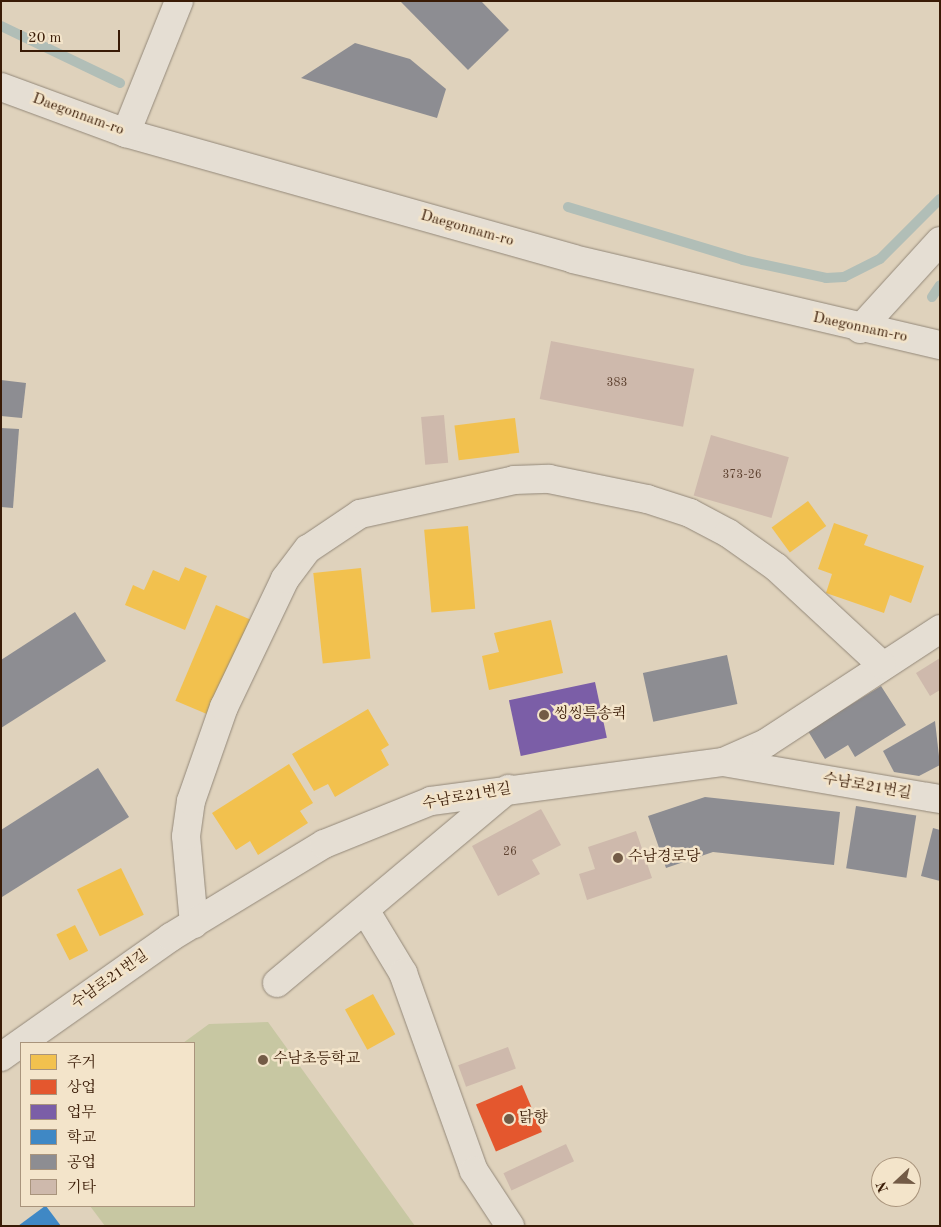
<!DOCTYPE html>
<meta charset="utf-8">
<style>
body{margin:0}
#map{position:relative;width:941px;height:1227px;overflow:hidden;background:#dfd2bc;font-family:"Old Standard TT","Noto Serif KR",serif}
div>[style]{position:absolute}
[style*='--x']{left:calc(var(--x)*1px);top:calc(var(--y)*1px);width:calc(var(--w)*1px);rotate:calc(var(--a)*1deg)}
.green>*{inset:0;background:#c7c7a2}
.homes>*{inset:0;background:#f2c14e;transform-origin:0 0}
.shops>*{inset:0;background:#e4572e;transform-origin:0 0}
.offices>*{inset:0;background:#7b5ea7;transform-origin:0 0}
.schools>*{inset:0;background:#3f88c5}
.industry>*{inset:0;background:#8d8d92;transform-origin:0 0}
.stream>*{height:10px;margin:-5px;padding:0 5px;transform-origin:5px;border-radius:5px;background:#b1beb7}
.building>*{inset:0;background:#ceb9ac;transform-origin:0 0}
.roads{filter:drop-shadow(0 0 1px #938879) drop-shadow(0 0 1px #938879)}
.minor>*{height:28px;margin:-14px;padding:0 14px;transform-origin:14px;border-radius:14px;background:#e5ded3}
.dots>*{width:14px;height:14px;translate:-50% -50%;box-sizing:border-box;border:2px solid #f3e4ca;border-radius:50%}
span{translate:-50% -50%;white-space:nowrap;text-align:center;line-height:1.15;-webkit-text-stroke:5px #f3e4ca;paint-order:stroke}
.number-label{font-size:12px;color:#5e4230}
.number-label span{-webkit-text-stroke-width:0}
.street-label{font-size:15px;color:#391b06}
.poi-label{font-size:15px;color:#391b06}
.left{translate:0 -50%;text-align:left}
.frame{position:absolute;inset:0;border:2px solid #391b06;pointer-events:none}
.legend{position:absolute;left:20px;top:1042px;width:175px;height:165px;box-sizing:border-box;background:#f3e4ca;border:1px solid #a9947c;margin:0;padding:6px 9px;list-style:none;font-size:15px;color:#391b06}
.legend li{display:flex;align-items:center;gap:10px;height:25px}
.legend b{width:25px;border:1px solid #a9947c}
.north{position:absolute;left:871px;top:1157px;width:50px;height:50px;box-sizing:border-box;background:#f3e4ca;border:1px solid #a9947c;border-radius:50%;rotate:249deg;font-size:14px;font-weight:700;line-height:20px;text-align:center;color:#391b06}
.north::after{content:'';display:block;margin:auto;width:18px;height:22px;background:#735b46;clip-path:polygon(50% 0,100% 100%,50% 72%,0 100%)}
.scale{position:absolute;left:20px;top:30px;width:100px;height:22px;box-sizing:border-box;border:2px solid #391b06;border-top:0;padding-left:6px;font-size:15px;line-height:18px;white-space:nowrap;color:#391b06;-webkit-text-stroke:4px #f3e4ca;paint-order:stroke}
</style>
<div id="map">
<div class="green">
<i style="clip-path:polygon(268px 1022px,415px 1226px,105px 1226px,90px 1206px,194px 1206px,194px 1043px,183px 1043px,209px 1024px)"></i>
</div>
<div class="homes">
<i style="left:515px;top:418px;width:35px;height:61px;rotate:83deg"></i>
<i style="left:808px;top:501px;width:31px;height:45px;rotate:54deg"></i>
<i style="clip-path:polygon(834px 523px,868px 535px,864px 545px,924px 566px,911px 603px,890px 595px,884px 613px,826px 593px,832px 574px,818px 569px)"></i>
<i style="left:468px;top:526px;width:83px;height:44px;rotate:85deg"></i>
<i style="clip-path:polygon(185px 567px,207px 576px,185px 630px,125px 605px,133px 585px,144px 590px,153px 570px,179px 581px)"></i>
<i style="left:361px;top:568px;width:91px;height:48px;rotate:84deg"></i>
<i style="left:216px;top:605px;width:38px;height:104px;rotate:23deg"></i>
<i style="clip-path:polygon(551px 620px,563px 673px,489px 690px,482px 656px,499px 652px,494px 633px)"></i>
<i style="clip-path:polygon(368px 709px,389px 745px,381px 750px,389px 765px,335px 797px,328px 784px,314px 791px,292px 754px)"></i>
<i style="clip-path:polygon(289px 764px,313px 803px,300px 811px,308px 823px,258px 855px,250px 841px,236px 850px,212px 813px)"></i>
<i style="left:121px;top:868px;width:52px;height:49px;rotate:64deg"></i>
<i style="left:75px;top:925px;width:29px;height:21px;rotate:63deg"></i>
<i style="left:373px;top:994px;width:46px;height:32px;rotate:61deg"></i>
</div>
<div class="shops">
<i style="left:522px;top:1085px;width:51px;height:50px;rotate:67deg"></i>
</div>
<div class="offices">
<i style="left:595px;top:682px;width:57px;height:88px;rotate:78deg"></i>
</div>
<div class="schools">
<i style="clip-path:polygon(46px 1206px,61px 1226px,18px 1226px,45px 1206px)"></i>
</div>
<div class="industry">
<i style="clip-path:polygon(400px 1px,481px 1px,509px 30px,468px 70px)"></i>
<i style="clip-path:polygon(355px 43px,410px 59px,446px 89px,437px 118px,301px 78px)"></i>
<i style="clip-path:polygon(1px 380px,26px 383px,22px 418px,1px 416px)"></i>
<i style="clip-path:polygon(1px 428px,19px 429px,13px 508px,1px 507px)"></i>
<i style="clip-path:polygon(75px 612px,106px 661px,1px 728px,1px 660px)"></i>
<i style="left:727px;top:655px;width:50px;height:86px;rotate:78deg"></i>
<i style="clip-path:polygon(881px 686px,906px 725px,855px 757px,848px 745px,825px 759px,808px 731px)"></i>
<i style="clip-path:polygon(935px 721px,940px 765px,919px 776px,894px 772px,883px 751px)"></i>
<i style="clip-path:polygon(98px 768px,129px 817px,2px 897px,1px 830px)"></i>
<i style="clip-path:polygon(705px 797px,840px 812px,834px 865px,713px 852px,666px 868px,648px 816px)"></i>
<i style="left:856px;top:806px;width:61px;height:63px;rotate:9deg"></i>
<i style="clip-path:polygon(933px 828px,940px 830px,940px 881px,921px 876px)"></i>
</div>
<div class="stream">
<i style="--x:1;--y:26;--w:132;--a:25.6"></i>
<i style="--x:568;--y:207;--w:183;--a:16.8"></i>
<i style="--x:743;--y:260;--w:85;--a:12.2"></i>
<i style="--x:826;--y:278;--w:18;--a:-3"></i>
<i style="--x:844;--y:277;--w:40;--a:-26.6"></i>
<i style="--x:880;--y:259;--w:85;--a:-45"></i>
<i style="--x:932;--y:297;--w:14;--a:-56"></i>
</div>
<div class="building">
<i style="left:551px;top:341px;width:146px;height:59px;rotate:11deg"></i>
<i style="left:444px;top:415px;width:48px;height:23px;rotate:85deg"></i>
<i style="left:711px;top:435px;width:81px;height:63px;rotate:16deg"></i>
<i style="clip-path:polygon(940px 658px,940px 690px,930px 696px,916px 673px)"></i>
<i style="clip-path:polygon(541px 809px,561px 845px,532px 860px,540px 874px,498px 896px,472px 846px)"></i>
<i style="clip-path:polygon(636px 831px,652px 878px,587px 900px,579px 874px,595px 869px,588px 847px)"></i>
<i style="left:508px;top:1047px;width:23px;height:53px;rotate:70deg"></i>
<i style="left:566px;top:1144px;width:19px;height:69px;rotate:65deg"></i>
</div>
<div class="roads">
<div class="minor">
<i style="--x:1;--y:87;--w:133;--a:20.2"></i>
<i style="--x:126;--y:133;--w:464;--a:15.7"></i>
<i style="--x:573;--y:259;--w:377;--a:13.2"></i>
<i style="--x:126;--y:133;--w:142;--a:-68.1"></i>
<i style="--x:860;--y:329;--w:119;--a:-47.7"></i>
<i style="--x:723;--y:762;--w:47;--a:-23.8"></i>
<i style="--x:766;--y:743;--w:208;--a:-33.2"></i>
<i style="--x:365;--y:910;--w:74;--a:58.9"></i>
<i style="--x:403;--y:973;--w:210;--a:70.3"></i>
<i style="--x:474;--y:1171;--w:66;--a:56.8"></i>
<i style="--x:194;--y:924;--w:88;--a:-95.2"></i>
<i style="--x:186;--y:836;--w:35;--a:-82"></i>
<i style="--x:191;--y:801;--w:100;--a:-70.7"></i>
<i style="--x:224;--y:707;--w:142;--a:-64.5"></i>
<i style="--x:285;--y:579;--w:38;--a:-53"></i>
<i style="--x:308;--y:549;--w:63;--a:-33.9"></i>
<i style="--x:360;--y:514;--w:158;--a:-12.4"></i>
<i style="--x:514;--y:480;--w:35;--a:-2"></i>
<i style="--x:549;--y:479;--w:100;--a:11.5"></i>
<i style="--x:647;--y:499;--w:45;--a:18"></i>
<i style="--x:690;--y:513;--w:43;--a:27.8"></i>
<i style="--x:728;--y:533;--w:59;--a:35.3"></i>
<i style="--x:776;--y:567;--w:144;--a:42.8"></i>
<i style="--x:277;--y:983;--w:302;--a:-40"></i>
<i style="--x:1;--y:1057;--w:208;--a:-35.2"></i>
<i style="--x:171;--y:937;--w:179;--a:-31.3"></i>
<i style="--x:324;--y:844;--w:115;--a:-21.9"></i>
<i style="--x:431;--y:801;--w:295;--a:-7.6"></i>
<i style="--x:723;--y:762;--w:220;--a:9.7"></i>
</div>
</div>
<div class="dots">
<i style="left:544px;top:715px;background:#735b46"></i>
<i style="left:618px;top:858px;background:#735b46"></i>
<i style="left:263px;top:1060px;background:#735b46"></i>
<i style="left:509px;top:1119px;background:#735b46"></i>
</div>
<div class="number-label">
<span style="left:617px;top:384px">383</span>
<span style="left:742px;top:476px">373-26</span>
<span style="left:510px;top:853px">26</span>
</div>
<div class="street-label">
<span style="left:78px;top:115px;rotate:20deg">Daegonnam-ro</span>
<span style="left:467px;top:229px;rotate:16deg">Daegonnam-ro</span>
<span style="left:860px;top:328px;rotate:12deg">Daegonnam-ro</span>
<span style="left:867px;top:787px;rotate:10deg">수남로21번길</span>
<span style="left:467px;top:797px;rotate:-10deg">수남로21번길</span>
<span style="left:110px;top:980px;rotate:-35deg">수남로21번길</span>
</div>
<div class="poi-label">
<span class="left" style="left:554px;top:715px">씽씽특송퀵</span>
<span class="left" style="left:628px;top:858px">수남경로당</span>
<span class="left" style="left:273px;top:1060px">수남초등학교</span>
<span class="left" style="left:519px;top:1119px">닭향</span>
</div>
<div class="frame"></div>
<ul class="legend">
<li><b style="height:14px;background:#f2c14e"></b>주거</li>
<li><b style="height:14px;background:#e4572e"></b>상업</li>
<li><b style="height:14px;background:#7b5ea7"></b>업무</li>
<li><b style="height:14px;background:#3f88c5"></b>학교</li>
<li><b style="height:14px;background:#8d8d92"></b>공업</li>
<li><b style="height:14px;background:#ceb9ac"></b>기타</li>
</ul>
<div class="north">N</div>
<div class="scale">20 m</div>
</div>
